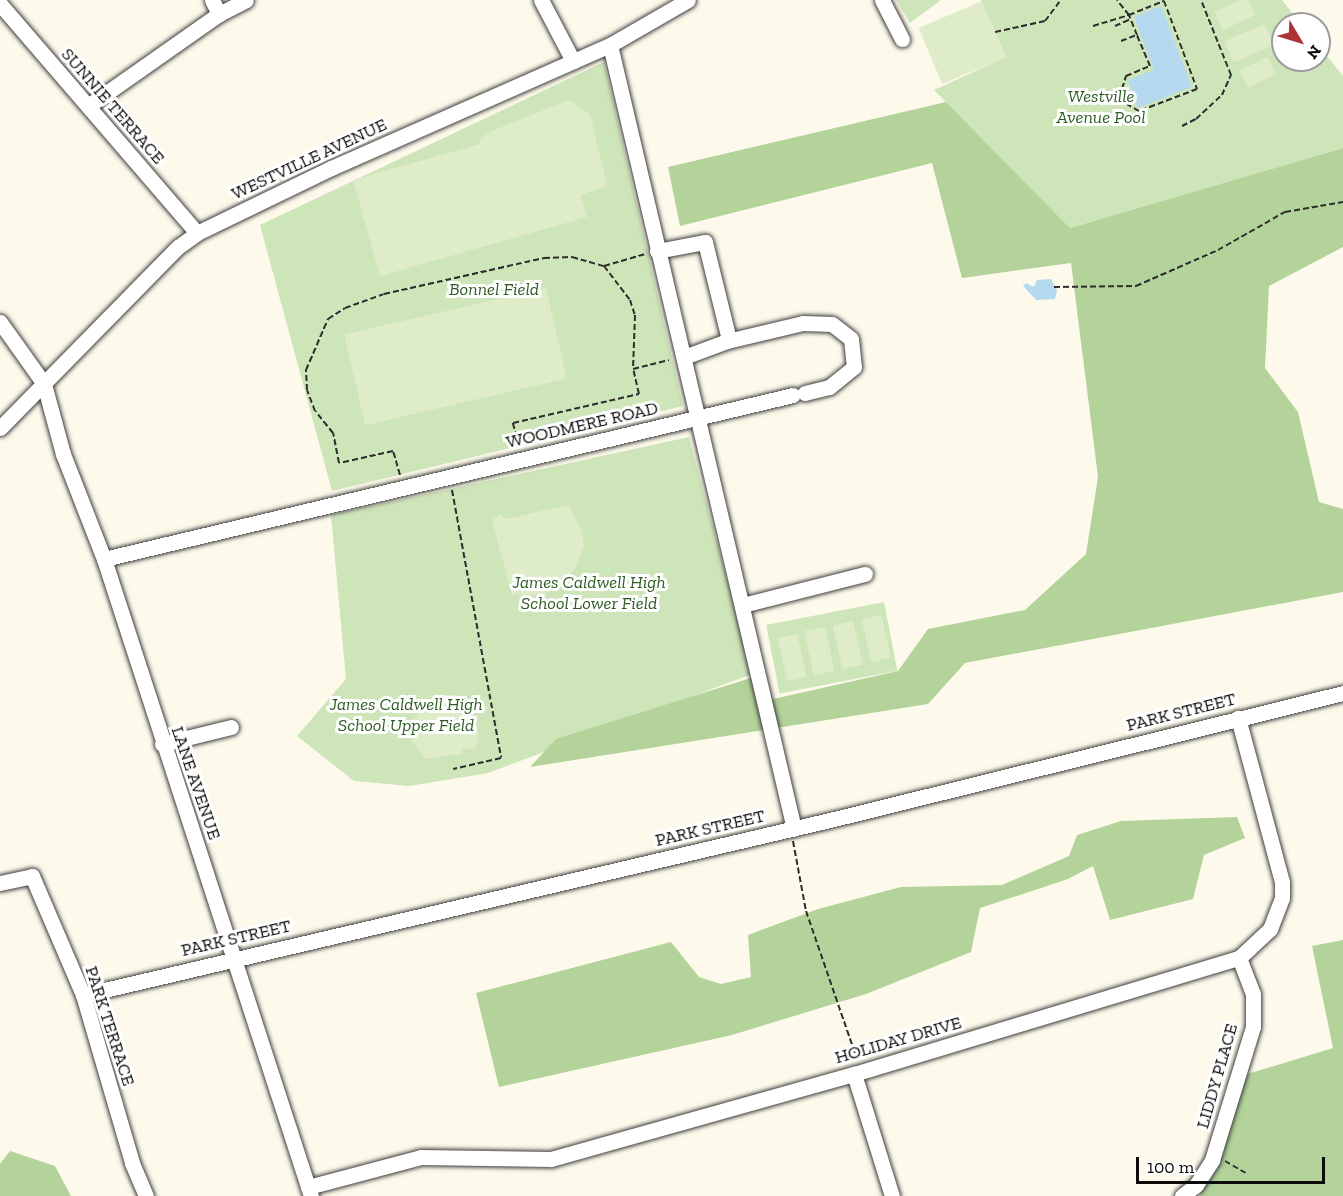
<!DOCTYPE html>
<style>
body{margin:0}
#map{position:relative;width:1343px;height:1196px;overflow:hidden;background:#fdfaeb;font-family:"Zilla Slab",serif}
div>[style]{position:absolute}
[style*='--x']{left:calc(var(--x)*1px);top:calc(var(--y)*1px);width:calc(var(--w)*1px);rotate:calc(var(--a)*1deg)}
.green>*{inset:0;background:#cee4b9;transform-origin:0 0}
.forest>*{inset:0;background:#b3d39a}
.pitch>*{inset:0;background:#dfecc9;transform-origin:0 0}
.water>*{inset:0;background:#b5d9ef}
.path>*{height:2px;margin-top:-1px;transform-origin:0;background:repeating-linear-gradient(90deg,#2d2d2d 0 6px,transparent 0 9px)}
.roads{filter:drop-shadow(0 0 2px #3e3e3e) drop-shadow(0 0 2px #3e3e3e)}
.minor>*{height:15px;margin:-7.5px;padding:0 7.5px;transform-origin:7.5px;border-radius:7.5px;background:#fff}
span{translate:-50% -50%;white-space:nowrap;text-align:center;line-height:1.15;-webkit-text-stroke:6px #fff;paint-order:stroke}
.park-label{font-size:18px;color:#2e5c23;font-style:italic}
.street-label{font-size:18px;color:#0b0b0b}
.north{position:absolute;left:1271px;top:12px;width:60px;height:60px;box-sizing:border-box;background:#fff;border:2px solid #9d9d9d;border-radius:50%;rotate:128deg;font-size:16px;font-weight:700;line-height:24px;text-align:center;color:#0b0b0b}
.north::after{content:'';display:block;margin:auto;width:21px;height:27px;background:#ac3236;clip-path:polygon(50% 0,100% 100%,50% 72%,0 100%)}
.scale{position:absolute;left:1136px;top:1157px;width:189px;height:27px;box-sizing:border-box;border:3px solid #0b0b0b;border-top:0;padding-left:8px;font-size:18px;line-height:21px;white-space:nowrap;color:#0b0b0b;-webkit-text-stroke:4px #fff;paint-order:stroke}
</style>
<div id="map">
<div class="green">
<i style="clip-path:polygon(896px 0,941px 0,910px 23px)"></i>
<i style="clip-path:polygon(981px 0,1282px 0,1301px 24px,1283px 24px,1283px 60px,1319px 60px,1319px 46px,1343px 76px,1343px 148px,1070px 228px,934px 90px,1006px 57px)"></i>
<i style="clip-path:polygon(604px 62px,683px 406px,332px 491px,260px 225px)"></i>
<i style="clip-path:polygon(689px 437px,752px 674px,488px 773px,409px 786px,354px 781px,297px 736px,346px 679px,331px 515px)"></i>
<i style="left:884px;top:602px;width:70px;height:120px;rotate:79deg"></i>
</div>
<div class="forest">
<i style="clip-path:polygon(946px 102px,1070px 228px,1343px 148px,1343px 247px,1269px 286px,1265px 368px,1298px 412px,1319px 502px,1343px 509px,1343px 592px,965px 663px,928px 704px,530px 767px,556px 739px,754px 677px,760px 702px,898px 671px,928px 629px,1025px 610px,1086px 554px,1098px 477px,1071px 263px,962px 278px,932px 163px,680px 226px,668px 167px)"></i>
<i style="clip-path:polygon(1237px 817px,1245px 838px,1204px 855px,1193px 899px,1110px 920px,1093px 866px,1068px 879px,980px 908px,971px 952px,866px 994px,732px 1035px,499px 1087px,476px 993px,671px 942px,699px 977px,721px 984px,751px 977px,748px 935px,818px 909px,901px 887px,1002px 885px,1069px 856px,1077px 835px,1121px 821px)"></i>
<i style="clip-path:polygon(1343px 940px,1343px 1196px,1200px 1196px,1238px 1077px,1333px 1048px,1312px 946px)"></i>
<i style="clip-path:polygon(10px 1151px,55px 1166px,71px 1196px,0 1196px,0 1164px)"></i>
</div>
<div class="pitch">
<i style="clip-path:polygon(1240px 0,1249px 0,1255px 15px,1223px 30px,1215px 12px)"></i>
<i style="left:982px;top:1px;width:61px;height:69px;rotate:67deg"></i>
<i style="left:1265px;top:24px;width:23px;height:44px;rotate:67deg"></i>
<i style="left:1268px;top:57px;width:19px;height:31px;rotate:65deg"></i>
<i style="clip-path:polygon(569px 100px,590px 114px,607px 186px,581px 195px,587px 217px,380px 276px,353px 180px,480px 144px,479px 140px,487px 133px)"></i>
<i style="left:546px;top:288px;width:93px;height:207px;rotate:77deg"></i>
<i style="clip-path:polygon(568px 505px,581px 529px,584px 545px,576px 568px,555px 589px,543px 594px,512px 595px,492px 520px,500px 515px,506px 519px)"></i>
<i style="left:881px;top:615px;width:44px;height:20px;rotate:77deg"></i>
<i style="left:853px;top:621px;width:45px;height:21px;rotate:77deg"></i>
<i style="left:825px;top:627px;width:45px;height:21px;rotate:78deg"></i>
<i style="left:797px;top:634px;width:44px;height:20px;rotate:77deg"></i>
<i style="clip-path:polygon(440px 695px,456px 695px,471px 704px,479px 740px,474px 750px,463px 748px,462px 754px,425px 759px,412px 741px,410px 725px,425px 704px)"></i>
</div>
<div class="water">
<i style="clip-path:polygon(1161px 6px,1192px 87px,1138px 108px,1128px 80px,1154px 70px,1134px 17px)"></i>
<i style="clip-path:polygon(1051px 279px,1057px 290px,1055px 299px,1036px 300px,1023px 286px,1026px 283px,1034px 287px,1037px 280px)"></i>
</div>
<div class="path">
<i style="--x:1093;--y:26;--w:38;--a:-17"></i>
<i style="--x:1129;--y:15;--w:19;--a:-129"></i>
<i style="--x:1115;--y:26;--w:17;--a:-24"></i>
<i style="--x:995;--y:32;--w:51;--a:-12.4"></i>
<i style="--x:1045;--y:21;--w:26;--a:-53"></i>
<i style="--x:1121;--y:41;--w:17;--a:-21"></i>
<i style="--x:1137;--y:35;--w:22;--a:-112"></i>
<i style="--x:1129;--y:15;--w:38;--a:-22"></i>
<i style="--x:1164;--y:1;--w:94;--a:69.4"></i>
<i style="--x:1197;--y:89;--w:62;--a:159.2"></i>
<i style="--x:1139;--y:111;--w:13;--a:-151"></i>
<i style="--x:1128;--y:105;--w:17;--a:-111"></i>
<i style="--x:1122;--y:89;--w:14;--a:-73"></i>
<i style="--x:1126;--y:76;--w:26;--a:-23"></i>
<i style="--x:1150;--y:66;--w:34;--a:-113"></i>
<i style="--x:1182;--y:126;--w:16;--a:-27"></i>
<i style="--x:1196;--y:119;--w:35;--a:-43"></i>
<i style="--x:1222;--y:95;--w:22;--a:-66"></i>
<i style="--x:1231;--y:75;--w:81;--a:-111.8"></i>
<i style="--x:604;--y:266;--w:43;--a:52.6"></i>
<i style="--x:630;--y:300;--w:16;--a:72"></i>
<i style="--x:635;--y:315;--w:54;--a:92.1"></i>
<i style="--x:1054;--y:287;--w:82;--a:-0.7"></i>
<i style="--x:1136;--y:286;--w:90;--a:-23.7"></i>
<i style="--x:1218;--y:250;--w:77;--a:-29.6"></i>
<i style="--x:1285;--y:212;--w:59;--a:-9.8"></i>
<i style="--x:519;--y:446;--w:24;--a:-105"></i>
<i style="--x:513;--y:423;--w:129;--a:-13"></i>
<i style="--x:639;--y:394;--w:26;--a:-103"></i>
<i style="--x:633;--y:369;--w:37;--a:-14"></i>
<i style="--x:400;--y:475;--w:25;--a:-106"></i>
<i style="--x:393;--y:451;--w:55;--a:167.5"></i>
<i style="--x:339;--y:463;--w:31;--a:-101"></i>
<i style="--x:333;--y:433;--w:28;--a:-129"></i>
<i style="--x:315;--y:411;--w:22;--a:-111"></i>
<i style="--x:307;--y:390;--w:20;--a:-93"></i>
<i style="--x:306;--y:370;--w:56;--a:-66.7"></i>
<i style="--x:328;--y:319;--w:20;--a:-33"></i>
<i style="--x:345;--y:308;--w:41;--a:-19.7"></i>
<i style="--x:384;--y:294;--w:164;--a:-12.7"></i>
<i style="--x:544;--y:258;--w:28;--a:-2"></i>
<i style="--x:572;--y:257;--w:33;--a:16"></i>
<i style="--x:604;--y:266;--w:43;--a:-16.3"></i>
<i style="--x:452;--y:490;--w:272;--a:79.6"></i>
<i style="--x:501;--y:758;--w:49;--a:167.1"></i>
<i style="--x:793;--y:841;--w:71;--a:79.5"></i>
<i style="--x:806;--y:911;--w:157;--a:71"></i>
<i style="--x:1225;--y:1161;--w:24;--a:30"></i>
</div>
<div class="roads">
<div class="minor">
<i style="--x:212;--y:0;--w:16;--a:63"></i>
<i style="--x:541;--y:0;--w:69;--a:62.3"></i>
<i style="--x:882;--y:0;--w:44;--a:62.9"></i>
<i style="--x:0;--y:4;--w:302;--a:49.3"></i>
<i style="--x:610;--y:45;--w:805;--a:76.79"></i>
<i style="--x:88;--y:106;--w:160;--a:-35.1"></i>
<i style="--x:219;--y:14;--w:30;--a:-27"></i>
<i style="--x:657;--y:251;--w:49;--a:-10.6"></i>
<i style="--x:705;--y:242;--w:101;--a:76.2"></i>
<i style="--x:0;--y:322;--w:76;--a:54.6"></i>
<i style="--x:44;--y:384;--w:73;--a:74.8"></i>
<i style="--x:63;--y:454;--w:113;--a:68.7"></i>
<i style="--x:104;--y:559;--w:670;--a:72"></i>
<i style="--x:684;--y:357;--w:46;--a:-20.4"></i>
<i style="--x:727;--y:341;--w:78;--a:-13.3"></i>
<i style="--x:803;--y:323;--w:29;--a:2"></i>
<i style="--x:832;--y:324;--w:24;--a:38"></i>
<i style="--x:851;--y:339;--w:28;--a:84"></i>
<i style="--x:854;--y:367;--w:32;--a:141"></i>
<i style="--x:829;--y:387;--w:25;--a:166"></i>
<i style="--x:0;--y:428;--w:254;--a:-45.5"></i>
<i style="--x:178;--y:247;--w:24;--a:-36"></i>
<i style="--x:197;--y:233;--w:149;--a:-25.9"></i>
<i style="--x:331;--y:168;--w:305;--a:-23.8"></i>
<i style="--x:610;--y:45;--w:90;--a:-30"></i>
<i style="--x:104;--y:559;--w:708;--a:-13.39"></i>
<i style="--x:743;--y:605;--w:126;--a:-14.3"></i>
<i style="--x:162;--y:744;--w:71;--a:-13.8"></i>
<i style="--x:0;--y:883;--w:33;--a:-12"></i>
<i style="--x:32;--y:876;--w:129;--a:66.8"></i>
<i style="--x:83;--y:995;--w:175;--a:73.7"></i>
<i style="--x:132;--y:1163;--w:36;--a:67"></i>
<i style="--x:83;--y:995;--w:771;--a:-13.19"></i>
<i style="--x:834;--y:819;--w:524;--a:-13.9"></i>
<i style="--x:854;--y:1074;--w:128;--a:72.7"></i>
<i style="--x:308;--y:1187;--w:117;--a:-14.9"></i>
<i style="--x:421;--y:1157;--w:130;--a:0.9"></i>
<i style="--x:551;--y:1159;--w:315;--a:-15.7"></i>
<i style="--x:854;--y:1074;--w:402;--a:-16.8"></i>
<i style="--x:1239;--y:958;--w:42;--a:-43.1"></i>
<i style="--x:1270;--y:929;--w:33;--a:-69"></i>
<i style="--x:1282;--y:898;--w:16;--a:-90"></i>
<i style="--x:1282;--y:882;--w:170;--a:-105"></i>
<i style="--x:1182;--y:1196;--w:18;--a:-38"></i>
<i style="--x:1196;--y:1185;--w:30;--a:-57"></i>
<i style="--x:1212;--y:1160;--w:139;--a:-72.9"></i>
<i style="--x:1253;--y:1027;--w:33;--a:-90"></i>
<i style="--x:1253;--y:994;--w:39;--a:-111"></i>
</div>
</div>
<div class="park-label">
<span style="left:1101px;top:107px">Westville<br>Avenue Pool</span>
<span style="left:494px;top:289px">Bonnel Field</span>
<span style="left:589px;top:593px">James Caldwell High<br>School Lower Field</span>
<span style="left:406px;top:715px">James Caldwell High<br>School Upper Field</span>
</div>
<div class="street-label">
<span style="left:113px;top:106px;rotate:49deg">SUNNIE TERRACE</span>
<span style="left:309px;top:159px;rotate:-25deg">WESTVILLE AVENUE</span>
<span style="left:582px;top:425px;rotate:-13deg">WOODMERE ROAD</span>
<span style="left:1181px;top:712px;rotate:-14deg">PARK STREET</span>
<span style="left:196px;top:783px;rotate:71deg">LANE AVENUE</span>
<span style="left:710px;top:828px;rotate:-13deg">PARK STREET</span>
<span style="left:236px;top:938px;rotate:-13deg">PARK STREET</span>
<span style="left:110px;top:1026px;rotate:72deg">PARK TERRACE</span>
<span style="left:898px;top:1040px;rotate:-16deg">HOLIDAY DRIVE</span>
<span style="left:1217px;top:1076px;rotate:-74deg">LIDDY PLACE</span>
</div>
<div class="north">N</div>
<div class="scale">100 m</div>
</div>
